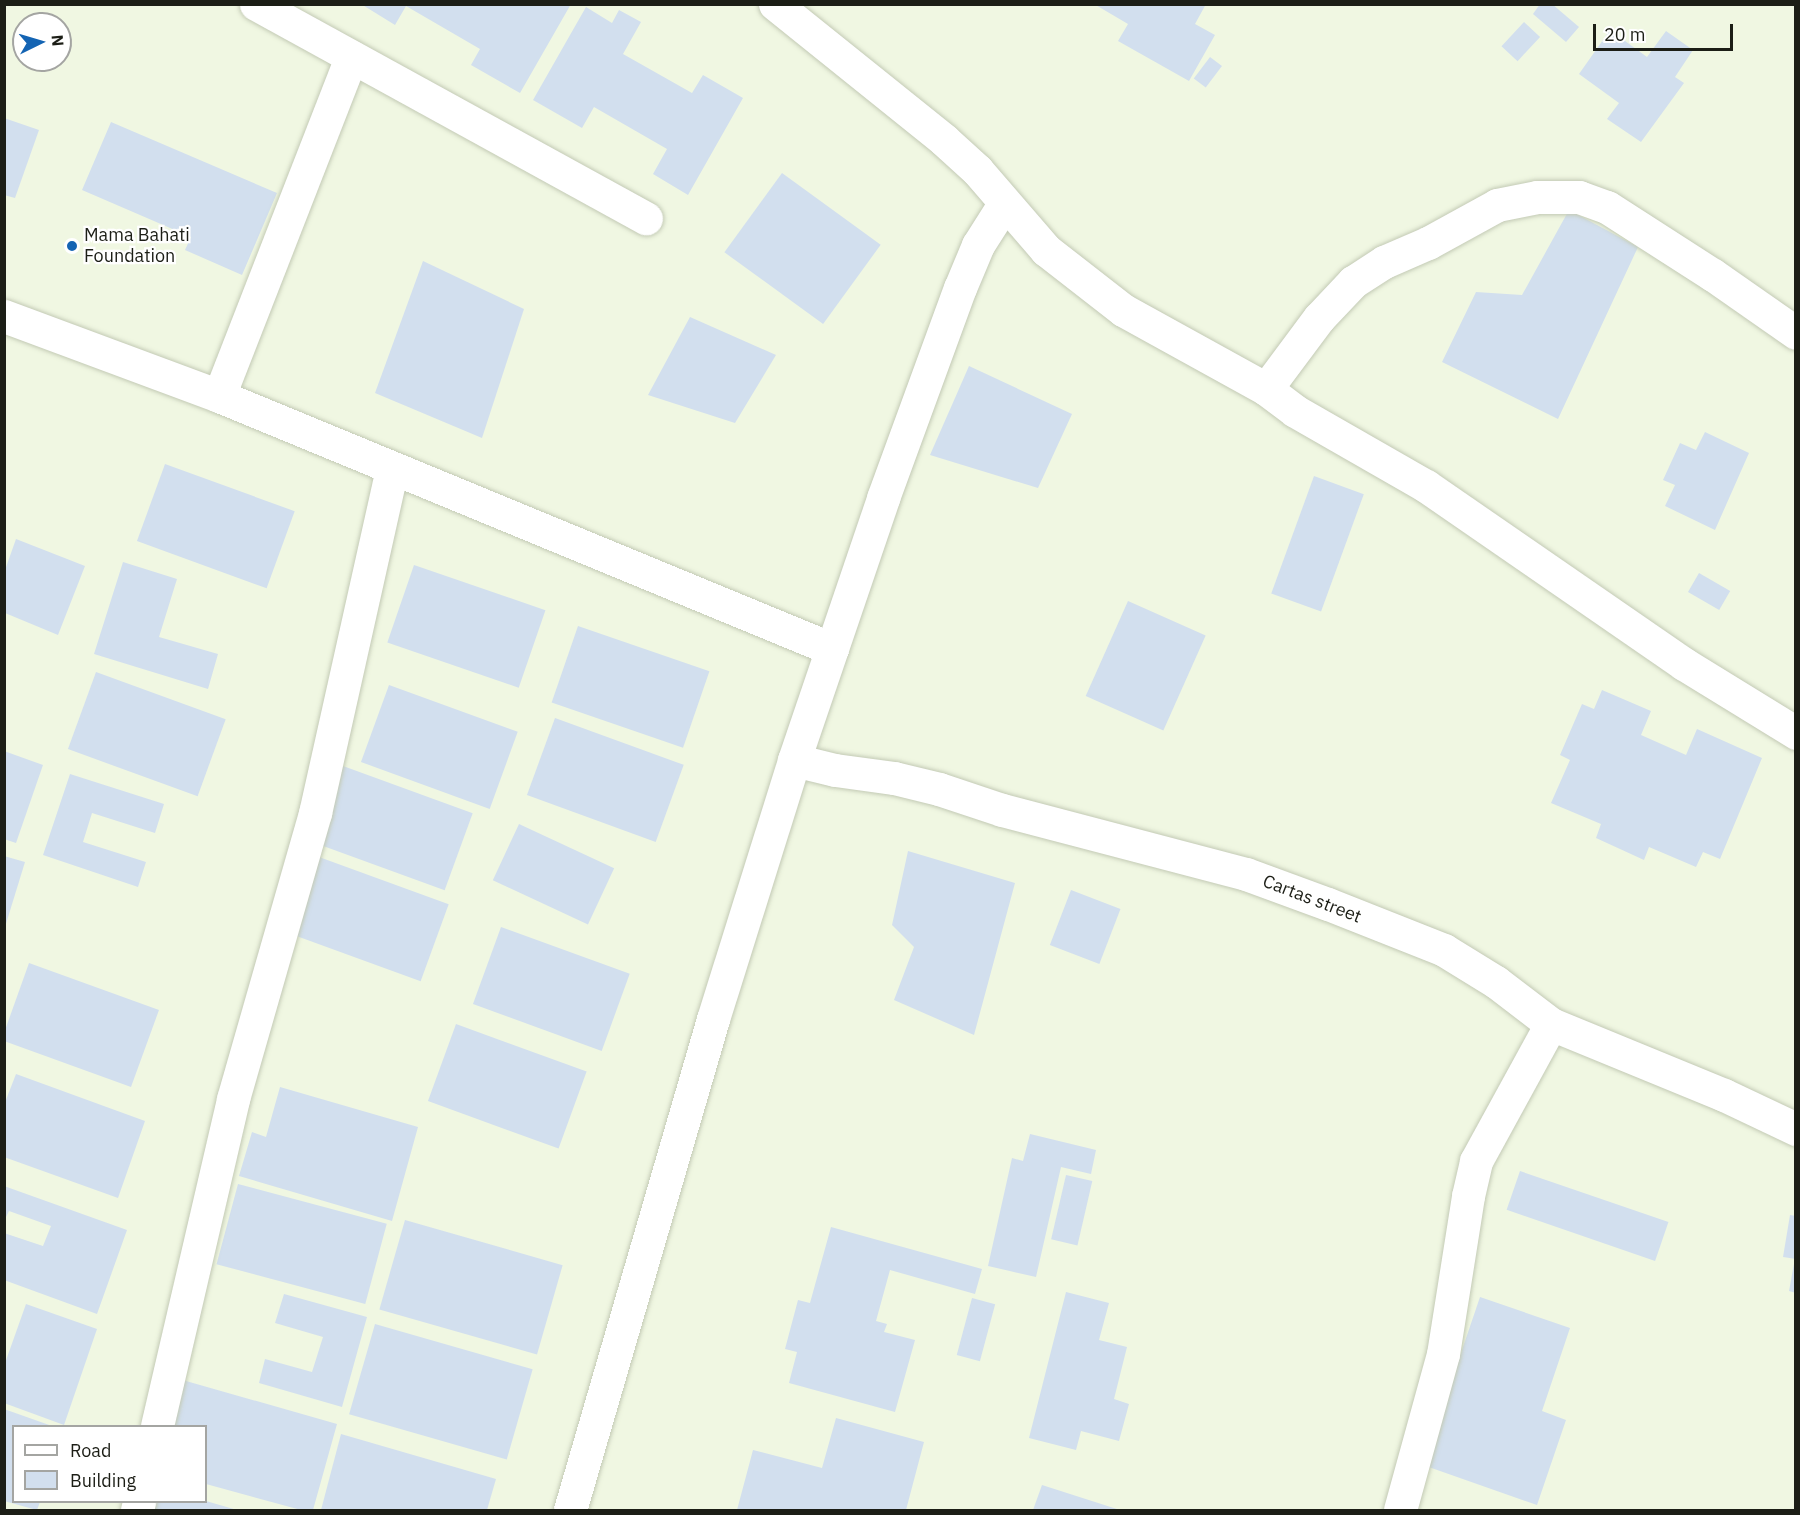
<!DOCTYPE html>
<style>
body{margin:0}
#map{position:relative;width:1800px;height:1515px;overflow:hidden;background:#f0f7e2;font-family:"IBM Plex Sans",sans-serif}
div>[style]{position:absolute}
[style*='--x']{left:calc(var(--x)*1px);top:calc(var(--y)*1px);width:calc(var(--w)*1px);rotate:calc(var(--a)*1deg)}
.building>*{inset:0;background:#d2dfee;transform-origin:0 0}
.roads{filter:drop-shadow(0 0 2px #c3cab5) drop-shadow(0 0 2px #c3cab5)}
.minor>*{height:33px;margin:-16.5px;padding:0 16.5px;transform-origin:16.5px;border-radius:16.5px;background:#fff}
.dots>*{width:16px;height:16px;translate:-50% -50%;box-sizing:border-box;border:3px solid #fff;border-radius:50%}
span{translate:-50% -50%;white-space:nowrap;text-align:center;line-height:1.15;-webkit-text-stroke:4.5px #fff;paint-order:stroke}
.poi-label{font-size:18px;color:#1c1e16}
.left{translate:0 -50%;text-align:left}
.street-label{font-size:18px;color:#1c1e16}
.frame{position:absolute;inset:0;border:6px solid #1c1e16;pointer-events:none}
.legend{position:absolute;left:12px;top:1425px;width:195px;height:78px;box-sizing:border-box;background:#fff;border:2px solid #a4a5a2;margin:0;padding:8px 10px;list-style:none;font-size:18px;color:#1c1e16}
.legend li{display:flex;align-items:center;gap:12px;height:30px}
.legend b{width:30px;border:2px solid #a4a5a2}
.north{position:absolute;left:12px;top:12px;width:60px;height:60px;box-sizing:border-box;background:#fff;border:2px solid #a4a5a2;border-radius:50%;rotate:85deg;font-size:16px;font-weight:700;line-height:24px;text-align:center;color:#1c1e16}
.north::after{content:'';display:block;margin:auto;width:21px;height:27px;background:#1464b3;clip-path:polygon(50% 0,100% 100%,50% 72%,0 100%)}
.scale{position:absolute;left:1593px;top:24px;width:140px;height:27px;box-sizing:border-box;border:3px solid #1c1e16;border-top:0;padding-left:8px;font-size:18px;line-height:21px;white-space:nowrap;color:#1c1e16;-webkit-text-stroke:4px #fff;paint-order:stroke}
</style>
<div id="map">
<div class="building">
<i style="clip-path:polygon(361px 4px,571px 4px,520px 93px,471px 65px,480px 49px,406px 6px,395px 25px)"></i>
<i style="clip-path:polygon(1094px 4px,1206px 4px,1195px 24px,1215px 35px,1189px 81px,1118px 41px,1128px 24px)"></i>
<i style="clip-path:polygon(1540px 4px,1552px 4px,1579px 27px,1566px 42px,1533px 14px)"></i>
<i style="clip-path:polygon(586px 7px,612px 23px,619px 10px,641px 22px,623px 54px,692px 93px,703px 75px,743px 98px,688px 195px,653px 174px,667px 149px,594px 107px,582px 128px,533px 100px)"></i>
<i style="left:1524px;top:22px;width:22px;height:33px;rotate:43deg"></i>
<i style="clip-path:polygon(1610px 30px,1647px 57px,1666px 31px,1693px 50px,1675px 77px,1684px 83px,1641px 142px,1607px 119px,1619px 103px,1579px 74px)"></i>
<i style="left:1210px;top:57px;width:15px;height:27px;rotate:37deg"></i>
<i style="clip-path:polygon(4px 118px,39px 130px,15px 198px,4px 195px)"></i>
<i style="clip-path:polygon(111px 122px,277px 193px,242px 275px,185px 250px,191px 237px,82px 190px)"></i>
<i style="left:782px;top:173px;width:122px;height:98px;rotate:36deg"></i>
<i style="clip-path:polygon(1569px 210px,1638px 247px,1558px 419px,1442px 362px,1476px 292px,1522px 295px)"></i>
<i style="clip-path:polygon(423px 261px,524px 309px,482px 438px,375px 393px)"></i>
<i style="clip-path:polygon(690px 317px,776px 355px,735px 423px,648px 395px)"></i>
<i style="clip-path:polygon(969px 366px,1072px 414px,1038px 488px,930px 455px)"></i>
<i style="clip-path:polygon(1705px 432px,1749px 453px,1715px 530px,1665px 506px,1675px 485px,1663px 480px,1680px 443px,1696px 450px)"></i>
<i style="left:165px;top:464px;width:138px;height:82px;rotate:20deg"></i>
<i style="left:1314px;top:476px;width:53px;height:125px;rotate:20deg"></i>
<i style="clip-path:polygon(16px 539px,85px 566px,58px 635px,5px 613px,5px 570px)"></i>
<i style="clip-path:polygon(123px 562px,177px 579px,159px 637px,218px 654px,208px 689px,94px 654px)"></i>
<i style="left:414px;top:565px;width:139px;height:82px;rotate:19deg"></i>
<i style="left:1699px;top:573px;width:36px;height:22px;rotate:30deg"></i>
<i style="left:1128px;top:601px;width:85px;height:104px;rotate:24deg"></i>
<i style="left:578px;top:626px;width:139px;height:81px;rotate:19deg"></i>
<i style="left:96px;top:672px;width:138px;height:82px;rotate:20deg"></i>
<i style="left:389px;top:685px;width:137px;height:82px;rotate:20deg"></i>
<i style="clip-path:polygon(1602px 690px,1651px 711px,1641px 735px,1686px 755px,1697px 729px,1762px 758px,1720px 859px,1703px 852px,1696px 867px,1649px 847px,1644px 860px,1596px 838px,1601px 824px,1551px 803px,1570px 760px,1560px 755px,1582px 704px,1594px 709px)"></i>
<i style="left:555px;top:718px;width:137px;height:82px;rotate:20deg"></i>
<i style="clip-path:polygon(4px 751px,43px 765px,16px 843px,4px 839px)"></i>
<i style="left:343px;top:766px;width:138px;height:82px;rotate:20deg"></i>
<i style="clip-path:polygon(70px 774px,164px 804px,155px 833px,92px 813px,83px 842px,146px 862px,138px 887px,43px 855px)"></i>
<i style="left:519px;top:824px;width:105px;height:62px;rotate:25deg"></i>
<i style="clip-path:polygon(908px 851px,1015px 883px,974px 1035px,894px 1000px,914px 947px,892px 925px)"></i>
<i style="clip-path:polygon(4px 856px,25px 862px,5px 927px,4px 926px)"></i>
<i style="left:319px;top:857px;width:138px;height:82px;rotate:20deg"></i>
<i style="left:1071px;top:890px;width:53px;height:59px;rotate:21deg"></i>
<i style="left:501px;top:927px;width:137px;height:82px;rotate:20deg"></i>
<i style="clip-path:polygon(29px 963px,159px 1010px,131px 1087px,4px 1041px,4px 1033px)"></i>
<i style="left:456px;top:1024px;width:139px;height:82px;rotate:20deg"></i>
<i style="clip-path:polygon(16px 1074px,145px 1121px,118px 1198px,4px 1157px,4px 1105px)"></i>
<i style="clip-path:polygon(280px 1087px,418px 1127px,392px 1221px,239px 1176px,252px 1132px,266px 1137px)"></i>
<i style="clip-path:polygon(1030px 1134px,1096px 1150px,1091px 1174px,1061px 1167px,1036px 1277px,988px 1266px,1012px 1158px,1023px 1161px)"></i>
<i style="left:1520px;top:1171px;width:157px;height:41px;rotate:19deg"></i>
<i style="left:1066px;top:1175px;width:27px;height:66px;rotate:13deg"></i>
<i style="left:238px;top:1184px;width:154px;height:83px;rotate:15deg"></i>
<i style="clip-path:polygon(4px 1186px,127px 1230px,97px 1314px,4px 1280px,4px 1233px,43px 1246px,51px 1226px,9px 1211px,4px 1221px)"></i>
<i style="clip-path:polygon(1790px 1215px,1796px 1216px,1796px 1259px,1783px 1257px)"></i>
<i style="left:405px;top:1220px;width:164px;height:93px;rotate:16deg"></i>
<i style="clip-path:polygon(831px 1227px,982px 1269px,975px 1294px,890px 1270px,876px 1321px,887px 1324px,884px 1332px,915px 1340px,895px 1412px,789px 1383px,797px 1352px,785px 1349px,798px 1300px,810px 1303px)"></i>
<i style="clip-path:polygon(1794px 1264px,1796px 1264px,1796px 1293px,1789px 1291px)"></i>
<i style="clip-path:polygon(1066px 1292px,1109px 1303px,1099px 1340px,1127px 1347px,1114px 1399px,1129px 1404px,1119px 1441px,1081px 1431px,1076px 1450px,1029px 1438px)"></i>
<i style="clip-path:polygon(284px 1294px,367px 1317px,342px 1407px,259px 1383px,265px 1359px,312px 1372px,323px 1337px,275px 1323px)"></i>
<i style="clip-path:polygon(1480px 1297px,1570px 1328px,1542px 1411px,1566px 1420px,1537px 1505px,1423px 1465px)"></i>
<i style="left:972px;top:1298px;width:24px;height:59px;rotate:15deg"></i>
<i style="clip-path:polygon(26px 1304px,97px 1329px,64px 1425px,4px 1403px,4px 1366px)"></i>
<i style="left:375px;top:1324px;width:164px;height:94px;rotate:16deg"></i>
<i style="clip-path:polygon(179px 1379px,337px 1424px,313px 1510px,301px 1510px,206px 1484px,206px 1426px,166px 1426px)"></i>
<i style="clip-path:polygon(4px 1409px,52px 1426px,14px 1426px,14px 1502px,40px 1502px,37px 1510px,4px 1501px)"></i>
<i style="clip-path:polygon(836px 1418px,924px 1442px,906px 1510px,737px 1510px,753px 1450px,822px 1468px)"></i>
<i style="clip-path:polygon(341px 1434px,496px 1479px,487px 1510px,321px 1510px)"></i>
<i style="clip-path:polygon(1042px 1485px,1120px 1510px,1033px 1510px)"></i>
<i style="clip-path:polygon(206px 1501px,237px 1510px,144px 1510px,147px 1502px)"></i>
</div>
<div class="roads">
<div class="minor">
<i style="--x:256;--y:4;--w:445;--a:28.8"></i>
<i style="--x:775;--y:4;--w:217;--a:38.8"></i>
<i style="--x:944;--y:140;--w:45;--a:42.3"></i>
<i style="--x:977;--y:170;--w:106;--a:49.2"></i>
<i style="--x:1046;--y:250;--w:98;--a:37.9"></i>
<i style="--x:1123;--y:310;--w:163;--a:28.9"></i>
<i style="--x:1266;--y:389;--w:36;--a:37"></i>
<i style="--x:1295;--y:411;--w:151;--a:29.8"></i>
<i style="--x:1426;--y:486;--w:313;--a:34.6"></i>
<i style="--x:1684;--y:664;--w:132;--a:31.6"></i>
<i style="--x:4;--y:316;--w:229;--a:20.4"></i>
<i style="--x:219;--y:396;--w:663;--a:22.43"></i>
<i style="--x:1266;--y:389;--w:89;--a:-53.3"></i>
<i style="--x:1319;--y:318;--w:50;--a:-46.6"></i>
<i style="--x:1353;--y:282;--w:37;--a:-33"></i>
<i style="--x:1384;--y:262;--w:48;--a:-23.4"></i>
<i style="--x:1428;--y:243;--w:79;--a:-28.8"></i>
<i style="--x:1497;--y:205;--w:41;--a:-11.3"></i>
<i style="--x:1537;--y:197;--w:42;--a:0"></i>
<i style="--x:1579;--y:197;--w:30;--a:20"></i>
<i style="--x:1607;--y:207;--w:126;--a:32.7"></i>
<i style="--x:1713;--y:275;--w:101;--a:34.9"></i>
<i style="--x:219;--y:396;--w:364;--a:-68.7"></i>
<i style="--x:794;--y:760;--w:42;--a:13.7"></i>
<i style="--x:835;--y:770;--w:60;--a:7.7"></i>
<i style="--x:894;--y:778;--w:46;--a:13.7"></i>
<i style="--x:939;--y:789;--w:66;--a:18.4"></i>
<i style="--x:1002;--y:810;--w:252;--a:14.7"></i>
<i style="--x:1246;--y:874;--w:87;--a:20.1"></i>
<i style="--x:1328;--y:904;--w:125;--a:21.6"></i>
<i style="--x:1444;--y:950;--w:61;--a:31.6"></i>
<i style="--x:1496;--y:982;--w:69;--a:37.4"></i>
<i style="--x:1551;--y:1024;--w:187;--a:22.3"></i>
<i style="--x:1724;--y:1095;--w:80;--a:25.3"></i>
<i style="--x:157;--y:1426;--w:336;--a:-76.9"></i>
<i style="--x:233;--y:1099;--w:298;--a:-74"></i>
<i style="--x:315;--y:813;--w:353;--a:-77.4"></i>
<i style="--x:137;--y:1510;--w:8;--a:-76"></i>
<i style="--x:570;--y:1510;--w:511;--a:-73.76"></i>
<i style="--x:713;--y:1019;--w:271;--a:-72.6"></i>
<i style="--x:794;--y:760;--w:277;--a:-71.2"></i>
<i style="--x:883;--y:498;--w:224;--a:-69.9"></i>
<i style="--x:960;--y:288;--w:47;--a:-67.3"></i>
<i style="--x:978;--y:245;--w:49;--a:-57.6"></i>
<i style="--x:1400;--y:1510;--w:162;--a:-74.6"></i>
<i style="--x:1443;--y:1354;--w:160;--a:-81"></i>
<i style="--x:1468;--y:1196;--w:36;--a:-77"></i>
<i style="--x:1476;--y:1161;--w:156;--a:-61.3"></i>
</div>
</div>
<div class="dots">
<i style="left:72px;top:246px;background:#1464b3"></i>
</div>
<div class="poi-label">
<span class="left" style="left:84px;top:246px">Mama Bahati<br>Foundation</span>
</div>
<div class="street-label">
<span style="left:1312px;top:899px;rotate:21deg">Cartas street</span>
</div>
<div class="frame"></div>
<ul class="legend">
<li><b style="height:8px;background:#fff"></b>Road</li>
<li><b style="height:16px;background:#d2dfee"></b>Building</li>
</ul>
<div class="north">N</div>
<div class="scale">20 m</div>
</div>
